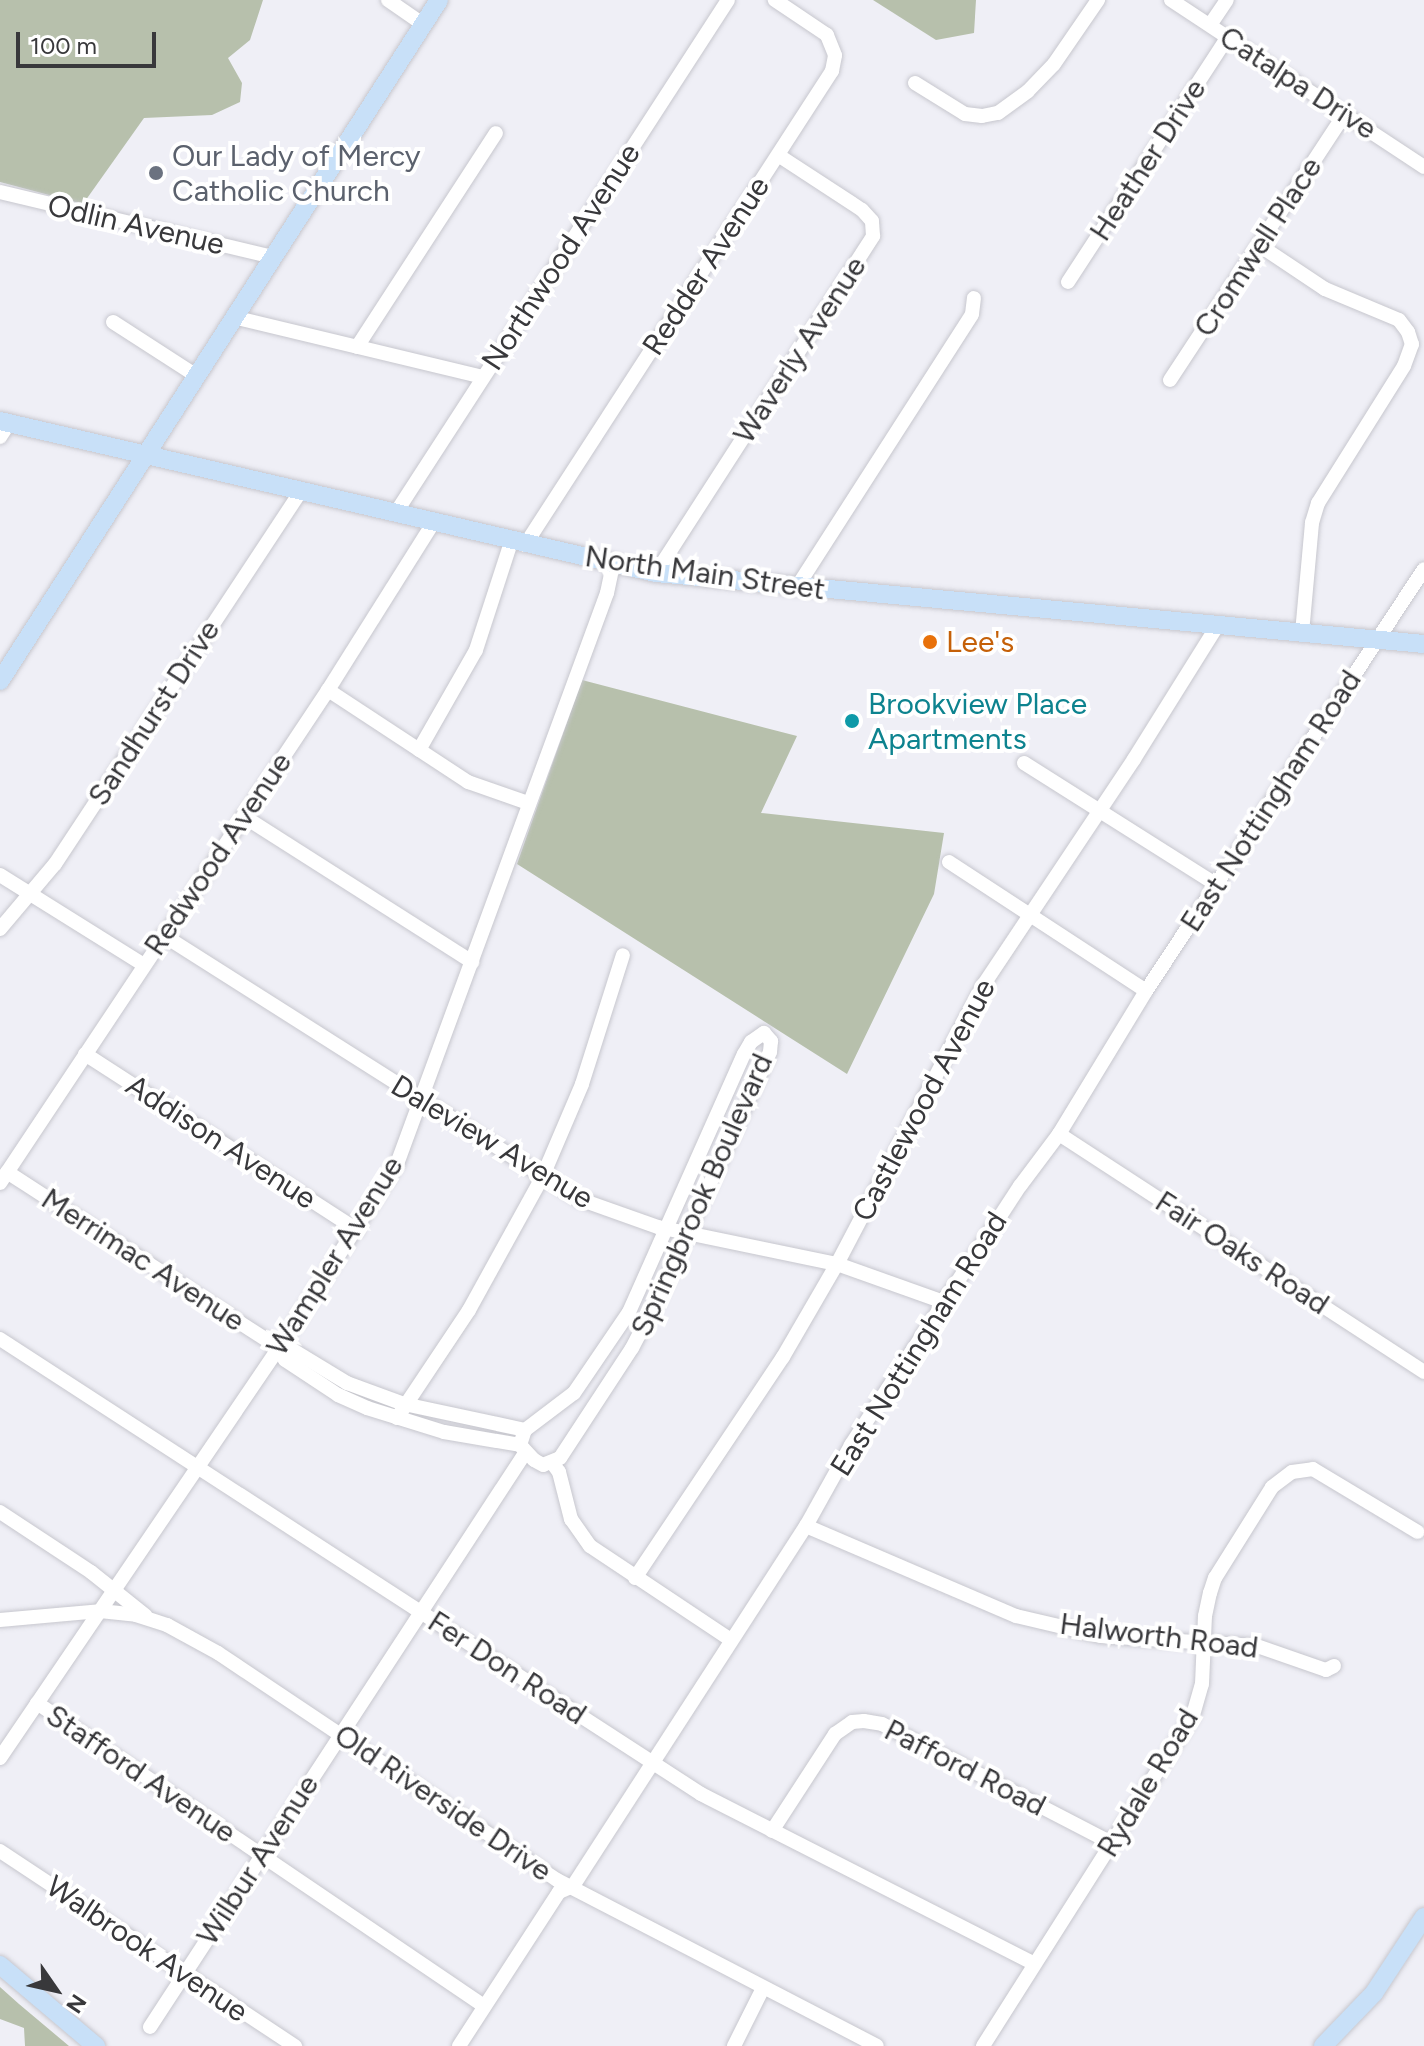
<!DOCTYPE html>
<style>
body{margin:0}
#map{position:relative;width:1424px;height:2046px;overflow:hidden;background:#efeff6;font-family:Figtree,sans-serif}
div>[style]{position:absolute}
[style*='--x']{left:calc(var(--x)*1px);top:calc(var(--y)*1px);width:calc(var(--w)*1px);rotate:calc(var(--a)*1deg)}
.green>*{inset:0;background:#b7c0ac}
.roads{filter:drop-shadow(0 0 2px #c7c7ce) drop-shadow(0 0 2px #c7c7ce)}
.minor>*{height:14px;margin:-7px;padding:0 7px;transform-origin:7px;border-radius:7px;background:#fff}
.major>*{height:18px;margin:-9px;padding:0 9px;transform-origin:9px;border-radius:9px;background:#c8e0f8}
.dots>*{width:22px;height:22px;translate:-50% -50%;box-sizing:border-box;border:4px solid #fff;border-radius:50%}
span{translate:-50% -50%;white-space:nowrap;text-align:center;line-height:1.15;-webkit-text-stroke:8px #fff;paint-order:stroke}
.street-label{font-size:30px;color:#38383b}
.worship-label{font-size:30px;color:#5b616d}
.left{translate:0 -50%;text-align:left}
.food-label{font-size:30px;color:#c56008}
.culture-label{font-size:30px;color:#0d838f}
.north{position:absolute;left:16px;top:1950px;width:80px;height:80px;-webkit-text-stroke:6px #fff;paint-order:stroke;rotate:124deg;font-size:22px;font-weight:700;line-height:32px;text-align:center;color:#38383b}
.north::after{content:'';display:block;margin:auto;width:28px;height:36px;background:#38383b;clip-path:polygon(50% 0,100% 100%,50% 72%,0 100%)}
.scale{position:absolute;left:16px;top:32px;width:140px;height:36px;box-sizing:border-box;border:4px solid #38383b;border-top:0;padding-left:10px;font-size:24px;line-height:28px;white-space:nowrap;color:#38383b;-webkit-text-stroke:6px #fff;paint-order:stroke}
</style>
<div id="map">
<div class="green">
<i style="clip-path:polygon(0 0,263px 0,250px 40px,228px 58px,242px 83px,240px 102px,212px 115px,144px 118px,83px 204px,0 182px)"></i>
<i style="clip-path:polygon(873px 0,976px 0,974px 33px,936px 40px)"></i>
<i style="clip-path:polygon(582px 680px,797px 736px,761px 813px,944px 833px,934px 894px,847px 1074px,517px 864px)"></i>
<i style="clip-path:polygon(0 1987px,19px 2004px,69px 2046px,25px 2046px,24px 2028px,0 2019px)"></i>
</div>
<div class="roads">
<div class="minor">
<i style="--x:388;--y:0;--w:44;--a:34.8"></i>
<i style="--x:1171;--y:0;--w:303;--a:33.4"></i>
<i style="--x:1210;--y:25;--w:30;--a:-56"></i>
<i style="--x:915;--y:83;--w:59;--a:31.8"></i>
<i style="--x:965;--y:114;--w:17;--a:7"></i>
<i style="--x:982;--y:116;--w:16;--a:-11"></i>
<i style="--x:998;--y:113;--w:37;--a:-36"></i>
<i style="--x:1028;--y:91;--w:37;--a:-46"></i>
<i style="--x:1054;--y:64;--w:78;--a:-55.5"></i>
<i style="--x:0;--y:192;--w:280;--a:13.4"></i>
<i style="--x:1259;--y:245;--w:79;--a:33.7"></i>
<i style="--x:1325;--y:289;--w:80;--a:22.7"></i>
<i style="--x:1399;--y:320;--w:15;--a:53"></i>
<i style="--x:1408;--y:332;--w:13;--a:72"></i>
<i style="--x:1412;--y:344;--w:23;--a:110"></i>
<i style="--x:1404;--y:366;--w:162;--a:122.1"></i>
<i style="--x:1318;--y:503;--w:21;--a:107"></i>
<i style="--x:1312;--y:523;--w:109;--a:95.2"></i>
<i style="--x:1068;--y:282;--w:291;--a:-56.9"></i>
<i style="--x:233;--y:317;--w:256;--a:13.5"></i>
<i style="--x:113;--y:322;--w:98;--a:32.9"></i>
<i style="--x:357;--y:347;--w:255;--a:-57"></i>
<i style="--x:1170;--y:380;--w:318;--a:-56.7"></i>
<i style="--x:0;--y:437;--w:17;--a:-57"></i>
<i style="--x:395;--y:514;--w:612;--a:-57.06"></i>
<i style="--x:525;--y:545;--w:565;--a:-57.07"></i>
<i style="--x:832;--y:71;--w:16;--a:-79"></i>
<i style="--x:835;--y:55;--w:22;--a:-112"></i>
<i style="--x:827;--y:35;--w:63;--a:-146.1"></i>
<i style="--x:656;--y:573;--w:401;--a:-57.2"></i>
<i style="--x:873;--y:236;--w:15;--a:-94"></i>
<i style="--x:872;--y:221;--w:15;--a:-132"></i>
<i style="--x:862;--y:210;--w:100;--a:-146.8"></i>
<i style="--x:797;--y:587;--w:324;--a:-57.3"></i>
<i style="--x:972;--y:314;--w:16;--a:-83"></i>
<i style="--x:328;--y:690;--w:168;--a:33.3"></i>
<i style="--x:468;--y:782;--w:64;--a:19.3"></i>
<i style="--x:419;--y:750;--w:115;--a:-60.3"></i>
<i style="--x:476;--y:650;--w:114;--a:-72"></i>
<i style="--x:1024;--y:763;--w:228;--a:32.3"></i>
<i style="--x:243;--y:816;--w:272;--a:32.5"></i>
<i style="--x:949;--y:862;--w:235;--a:33.2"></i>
<i style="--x:0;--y:875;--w:170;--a:32"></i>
<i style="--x:0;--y:929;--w:85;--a:-49.8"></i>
<i style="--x:55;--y:864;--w:447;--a:-56.6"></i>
<i style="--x:163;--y:935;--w:493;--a:32.4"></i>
<i style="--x:579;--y:1199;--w:84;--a:19.5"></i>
<i style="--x:658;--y:1227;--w:183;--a:11.7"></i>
<i style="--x:837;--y:1264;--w:114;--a:19.6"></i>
<i style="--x:764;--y:1033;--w:11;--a:49"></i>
<i style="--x:771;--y:1041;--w:11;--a:95"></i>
<i style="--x:770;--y:1052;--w:273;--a:114.5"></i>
<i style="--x:657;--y:1300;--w:54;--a:117.5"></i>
<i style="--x:632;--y:1348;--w:131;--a:123.2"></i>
<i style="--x:560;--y:1458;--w:18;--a:158"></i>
<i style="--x:543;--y:1465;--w:10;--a:-151"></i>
<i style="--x:534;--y:1460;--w:21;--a:-133"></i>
<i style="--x:520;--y:1445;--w:16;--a:-72"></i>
<i style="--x:525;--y:1430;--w:61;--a:-37.1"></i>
<i style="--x:574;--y:1393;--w:98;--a:-55.8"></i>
<i style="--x:629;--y:1312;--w:282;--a:-66"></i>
<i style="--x:744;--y:1054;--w:14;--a:-60"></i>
<i style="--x:751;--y:1042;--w:16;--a:-35"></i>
<i style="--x:85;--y:1054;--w:324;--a:32.9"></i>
<i style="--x:1059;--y:1134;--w:436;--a:33.1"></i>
<i style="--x:7;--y:1172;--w:324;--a:32.9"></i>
<i style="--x:279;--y:1348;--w:13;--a:63"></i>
<i style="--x:285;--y:1360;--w:64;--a:33.4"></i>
<i style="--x:338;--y:1395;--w:32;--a:24"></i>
<i style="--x:367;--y:1408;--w:81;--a:17.3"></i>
<i style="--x:444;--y:1432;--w:77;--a:9.7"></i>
<i style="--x:0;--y:1183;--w:592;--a:-56.36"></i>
<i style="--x:328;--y:690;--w:197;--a:-57.8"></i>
<i style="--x:0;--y:1339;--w:836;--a:32.99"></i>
<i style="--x:701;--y:1794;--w:374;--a:27"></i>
<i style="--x:279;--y:1348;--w:12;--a:5"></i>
<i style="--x:291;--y:1349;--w:66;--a:31.3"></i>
<i style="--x:347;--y:1383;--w:61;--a:20.2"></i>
<i style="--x:404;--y:1404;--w:124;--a:12.1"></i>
<i style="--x:397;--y:1418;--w:130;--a:-56.3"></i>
<i style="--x:469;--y:1310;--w:151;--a:-61.1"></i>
<i style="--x:542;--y:1178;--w:102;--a:-66.9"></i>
<i style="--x:582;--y:1084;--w:135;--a:-72.4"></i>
<i style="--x:553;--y:1464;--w:10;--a:53"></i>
<i style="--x:559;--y:1472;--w:49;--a:75.7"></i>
<i style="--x:571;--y:1519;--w:33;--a:55"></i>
<i style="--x:590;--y:1546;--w:169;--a:33.7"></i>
<i style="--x:0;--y:1512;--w:109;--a:33.4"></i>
<i style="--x:91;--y:1572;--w:70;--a:38.7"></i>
<i style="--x:806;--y:1526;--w:228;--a:23.2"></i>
<i style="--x:1016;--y:1616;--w:87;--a:13.2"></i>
<i style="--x:1101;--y:1636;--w:156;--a:3.7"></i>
<i style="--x:1257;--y:1646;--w:73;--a:19.2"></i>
<i style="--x:1326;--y:1670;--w:9;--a:-27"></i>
<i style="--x:635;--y:1578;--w:266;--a:-56.2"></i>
<i style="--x:783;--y:1357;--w:108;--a:-59.9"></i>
<i style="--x:837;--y:1264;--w:316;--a:-62.3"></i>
<i style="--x:984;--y:984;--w:270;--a:-56.3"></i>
<i style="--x:1134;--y:759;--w:157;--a:-58"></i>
<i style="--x:0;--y:1620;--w:100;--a:-5.1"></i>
<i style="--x:100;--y:1611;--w:36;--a:6"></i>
<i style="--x:136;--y:1615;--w:33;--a:18"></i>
<i style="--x:167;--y:1625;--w:58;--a:28.8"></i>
<i style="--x:218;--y:1653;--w:408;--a:33.8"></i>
<i style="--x:557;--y:1880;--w:360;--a:27.4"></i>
<i style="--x:37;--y:1703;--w:540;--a:34.13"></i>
<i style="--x:0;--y:1758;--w:496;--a:-55.8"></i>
<i style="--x:279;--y:1348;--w:219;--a:-57.3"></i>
<i style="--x:397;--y:1164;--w:608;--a:-69.81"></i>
<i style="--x:607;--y:593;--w:29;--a:-78"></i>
<i style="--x:772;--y:1831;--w:116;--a:-57"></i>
<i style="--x:835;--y:1734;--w:21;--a:-35"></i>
<i style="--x:852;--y:1722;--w:12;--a:-5"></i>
<i style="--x:864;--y:1721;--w:18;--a:9"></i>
<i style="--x:882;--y:1724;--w:259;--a:27.4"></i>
<i style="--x:0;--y:1851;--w:354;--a:33.5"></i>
<i style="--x:150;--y:2027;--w:686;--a:-56.84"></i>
<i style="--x:459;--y:2046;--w:184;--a:-57"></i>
<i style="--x:559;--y:1892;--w:15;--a:-23"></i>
<i style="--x:573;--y:1886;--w:429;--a:-57.1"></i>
<i style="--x:806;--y:1526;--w:93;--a:-60.9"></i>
<i style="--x:851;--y:1445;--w:309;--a:-56.9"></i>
<i style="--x:1020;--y:1186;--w:65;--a:-53.1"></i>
<i style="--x:1059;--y:1134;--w:167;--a:-58.7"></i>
<i style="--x:1146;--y:991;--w:505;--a:-56.62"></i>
<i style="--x:734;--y:2046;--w:65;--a:-63.4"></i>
<i style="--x:983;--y:2046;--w:392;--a:-57.6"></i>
<i style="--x:1193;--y:1715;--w:32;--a:-74"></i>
<i style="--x:1202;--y:1684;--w:68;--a:-87.5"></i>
<i style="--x:1205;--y:1616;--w:24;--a:-78"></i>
<i style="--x:1210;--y:1593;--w:16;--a:-72"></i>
<i style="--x:1215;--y:1578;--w:107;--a:-57.9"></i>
<i style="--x:1272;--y:1487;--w:25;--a:-37"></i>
<i style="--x:1292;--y:1472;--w:21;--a:-8"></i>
<i style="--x:1313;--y:1469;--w:122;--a:31"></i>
</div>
<div class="major">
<i style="--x:0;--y:421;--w:673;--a:13.05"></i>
<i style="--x:656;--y:573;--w:771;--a:5.28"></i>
<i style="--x:0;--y:681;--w:810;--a:-57.19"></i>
<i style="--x:0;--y:1965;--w:126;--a:40.2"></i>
<i style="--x:1323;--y:2046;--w:74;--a:-46.1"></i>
<i style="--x:1374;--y:1993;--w:91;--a:-56.7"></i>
</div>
</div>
<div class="dots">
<i style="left:156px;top:173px;background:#6b7280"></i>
<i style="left:930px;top:642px;background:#e8710a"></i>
<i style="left:852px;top:721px;background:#0f9aa8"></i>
</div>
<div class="street-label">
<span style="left:1298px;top:83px;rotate:33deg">Catalpa Drive</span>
<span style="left:1148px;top:160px;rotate:-57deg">Heather Drive</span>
<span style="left:136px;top:225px;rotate:13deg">Odlin Avenue</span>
<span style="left:1258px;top:247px;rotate:-57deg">Cromwell Place</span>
<span style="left:561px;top:257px;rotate:-57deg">Northwood Avenue</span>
<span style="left:706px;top:266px;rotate:-57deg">Redder Avenue</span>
<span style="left:800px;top:350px;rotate:-57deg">Waverly Avenue</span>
<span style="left:705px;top:573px;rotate:8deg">North Main Street</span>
<span style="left:154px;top:713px;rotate:-57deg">Sandhurst Drive</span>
<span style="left:1271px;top:801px;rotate:-57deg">East Nottingham Road</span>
<span style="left:218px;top:854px;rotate:-56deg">Redwood Avenue</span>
<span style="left:924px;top:1100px;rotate:-62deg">Castlewood Avenue</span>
<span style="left:221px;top:1142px;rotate:33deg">Addison Avenue</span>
<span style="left:492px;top:1142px;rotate:31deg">Daleview Avenue</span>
<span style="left:702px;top:1195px;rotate:-66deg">Springbrook Boulevard</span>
<span style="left:1242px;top:1253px;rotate:33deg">Fair Oaks Road</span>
<span style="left:335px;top:1256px;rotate:-58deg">Wampler Avenue</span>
<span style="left:143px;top:1260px;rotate:33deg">Merrimac Avenue</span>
<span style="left:919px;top:1344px;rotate:-58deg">East Nottingham Road</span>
<span style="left:1159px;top:1636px;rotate:7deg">Halworth Road</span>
<span style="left:507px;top:1668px;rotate:33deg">Fer Don Road</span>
<span style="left:965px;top:1768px;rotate:27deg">Pafford Road</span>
<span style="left:141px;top:1774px;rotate:34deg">Stafford Avenue</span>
<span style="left:1148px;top:1783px;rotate:-59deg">Rydale Road</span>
<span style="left:443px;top:1803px;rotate:34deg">Old Riverside Drive</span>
<span style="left:258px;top:1860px;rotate:-57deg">Wilbur Avenue</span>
<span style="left:147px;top:1949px;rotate:34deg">Walbrook Avenue</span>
</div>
<div class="worship-label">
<span class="left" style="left:172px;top:173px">Our Lady of Mercy<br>Catholic Church</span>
</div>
<div class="food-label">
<span class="left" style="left:946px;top:642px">Lee's</span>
</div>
<div class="culture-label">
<span class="left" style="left:868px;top:721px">Brookview Place<br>Apartments</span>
</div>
<div class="north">N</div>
<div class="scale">100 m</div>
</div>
